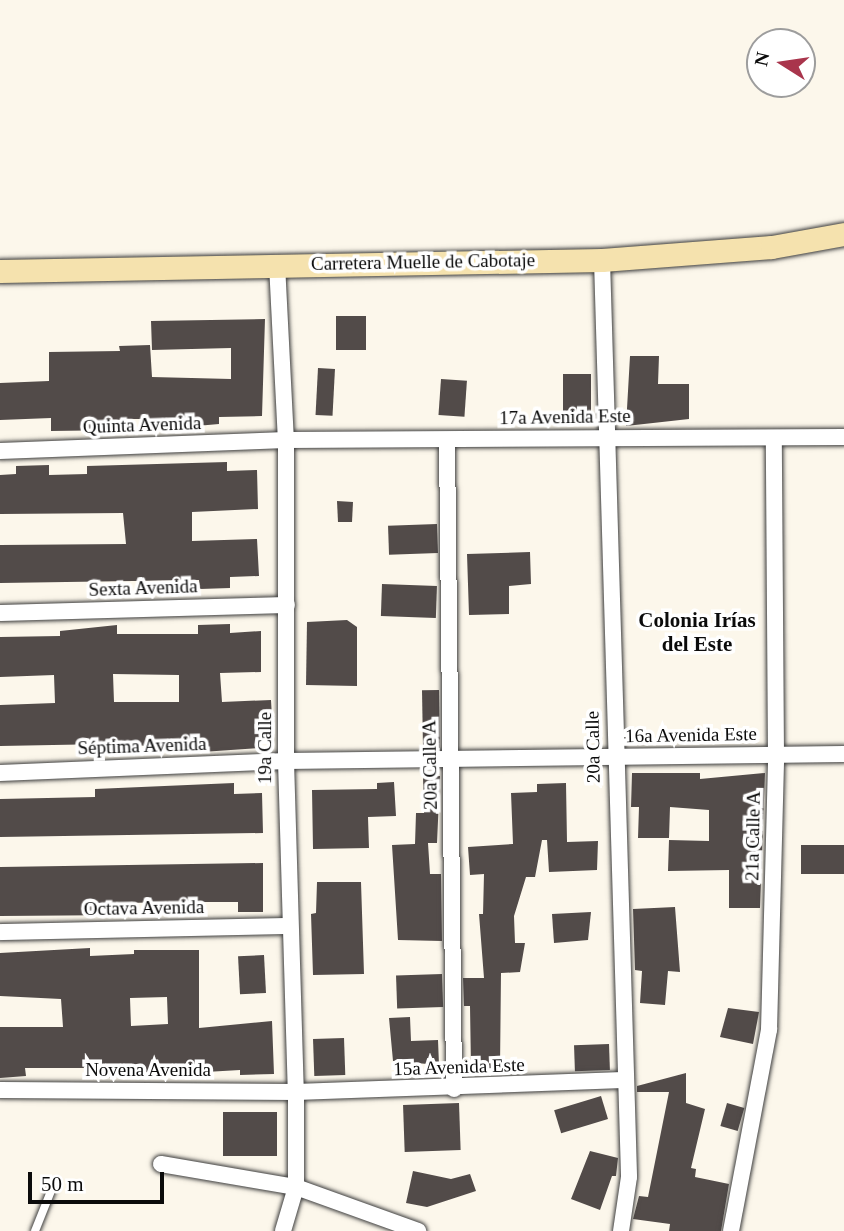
<!DOCTYPE html>
<meta charset="utf-8">
<style>
body{margin:0}
#map{position:relative;width:844px;height:1231px;overflow:hidden;background:#fcf7eb;font-family:"Times New Roman",serif}
div>[style]{position:absolute}
[style*='--x']{left:calc(var(--x)*1px);top:calc(var(--y)*1px);width:calc(var(--w)*1px);rotate:calc(var(--a)*1deg)}
.building>*{inset:0;background:#524b49;transform-origin:0 0}
.roads{filter:drop-shadow(0 0 2px #3e3e3e) drop-shadow(0 0 2px #3e3e3e)}
.lane>*{height:8px;margin:-4px;padding:0 4px;transform-origin:4px;border-radius:4px;background:#fff}
.street>*{height:16px;margin:-8px;padding:0 8px;transform-origin:8px;border-radius:8px;background:#fff}
.secondary>*{height:23px;margin:-11.5px;padding:0 11.5px;transform-origin:11.5px;border-radius:11.5px;background:#f5e2ae}
span{translate:-50% -50%;white-space:nowrap;text-align:center;line-height:1.15;-webkit-text-stroke:7px #fff;paint-order:stroke}
.street-label{font-size:19px;color:#0b0b0b}
.neighbourhood-label{font-size:21px;color:#0b0b0b;font-weight:700}
.north{position:absolute;left:746px;top:28px;width:70px;height:70px;box-sizing:border-box;background:#fff;border:2px solid #9d9d9d;border-radius:50%;rotate:282deg;font-size:19px;font-weight:700;line-height:28px;text-align:center;color:#0b0b0b}
.north::after{content:'';display:block;margin:auto;width:24px;height:32px;background:#a9354c;clip-path:polygon(50% 0,100% 100%,50% 72%,0 100%)}
.scale{position:absolute;left:28px;top:1172px;width:136px;height:32px;box-sizing:border-box;border:4px solid #0b0b0b;border-top:0;padding-left:9px;font-size:21px;line-height:24px;white-space:nowrap;color:#0b0b0b;-webkit-text-stroke:5px #fff;paint-order:stroke}
</style>
<div id="map">
<div class="building">
<i style="left:336px;top:316px;width:30px;height:34px"></i>
<i style="clip-path:polygon(265px 319px,262px 416px,219px 417px,219px 424px,185px 427px,161px 428px,161px 419px,122px 419px,122px 430px,51px 431px,51px 418px,0 420px,0 383px,49px 381px,49px 352px,120px 351px,119px 346px,150px 345px,152px 377px,231px 379px,231px 348px,152px 350px,151px 321px)"></i>
<i style="clip-path:polygon(630px 356px,659px 356px,658px 384px,689px 384px,689px 419px,626px 426px)"></i>
<i style="left:318px;top:368px;width:17px;height:47px;rotate:3deg"></i>
<i style="left:563px;top:374px;width:28px;height:46px"></i>
<i style="left:441px;top:379px;width:26px;height:36px;rotate:4deg"></i>
<i style="clip-path:polygon(227px 462px,227px 471px,257px 470px,258px 509px,192px 512px,192px 541px,257px 539px,259px 576px,230px 577px,230px 588px,200px 589px,199px 580px,0 583px,0 545px,126px 544px,123px 513px,0 514px,0 475px,16px 474px,16px 466px,49px 465px,49px 475px,87px 474px,87px 466px)"></i>
<i style="clip-path:polygon(337px 501px,353px 502px,352px 522px,338px 522px)"></i>
<i style="left:437px;top:524px;width:29px;height:49px;rotate:88deg"></i>
<i style="clip-path:polygon(530px 552px,531px 584px,509px 586px,509px 614px,469px 615px,467px 554px)"></i>
<i style="left:382px;top:584px;width:55px;height:32px;rotate:2deg"></i>
<i style="clip-path:polygon(347px 620px,357px 627px,357px 686px,306px 685px,307px 622px)"></i>
<i style="clip-path:polygon(evenodd,230px 624px,230px 633px,261px 631px,261px 672px,220px 673px,222px 702px,271px 700px,273px 735px,260px 736px,260px 748px,202px 752px,126px 744px,126px 752px,108px 753px,106px 744px,0 746px,0 705px,55px 703px,54px 675px,0 677px,0 637px,60px 636px,60px 631px,117px 625px,117px 634px,198px 634px,198px 625px,230px 624px,113px 674px,179px 675px,179px 702px,114px 702px,113px 674px)"></i>
<i style="left:439px;top:690px;width:58px;height:17px;rotate:89deg"></i>
<i style="clip-path:polygon(632px 773px,700px 773px,700px 779px,765px 773px,760px 908px,729px 908px,729px 870px,668px 871px,669px 840px,709px 841px,709px 810px,670px 807px,669px 838px,638px 838px,639px 807px,631px 807px)"></i>
<i style="clip-path:polygon(440px 776px,437px 843px,428px 843px,430px 874px,441px 874px,442px 941px,398px 940px,392px 845px,415px 844px,416px 813px,424px 813px,423px 777px)"></i>
<i style="clip-path:polygon(394px 782px,396px 816px,368px 817px,369px 848px,313px 849px,312px 790px,377px 789px,377px 783px)"></i>
<i style="clip-path:polygon(234px 783px,234px 794px,262px 793px,263px 833px,0 837px,0 799px,95px 797px,95px 789px)"></i>
<i style="clip-path:polygon(566px 783px,567px 842px,598px 841px,597px 870px,549px 872px,547px 840px,542px 840px,535px 877px,526px 877px,514px 916px,515px 943px,525px 943px,520px 972px,501px 973px,500px 1068px,471px 1069px,470px 1006px,464px 1006px,463px 978px,484px 978px,479px 914px,483px 914px,484px 874px,470px 875px,468px 847px,513px 844px,511px 793px,537px 792px,537px 784px)"></i>
<i style="left:844px;top:845px;width:29px;height:43px;rotate:90deg"></i>
<i style="clip-path:polygon(263px 863px,263px 912px,238px 912px,238px 902px,169px 902px,128px 903px,128px 915px,0 916px,0 867px)"></i>
<i style="clip-path:polygon(317px 882px,361px 882px,364px 974px,313px 975px,311px 914px,316px 913px)"></i>
<i style="clip-path:polygon(675px 907px,680px 972px,668px 971px,665px 1005px,640px 1003px,642px 971px,635px 970px,633px 909px)"></i>
<i style="clip-path:polygon(591px 912px,588px 940px,554px 943px,552px 914px)"></i>
<i style="clip-path:polygon(evenodd,90px 948px,90px 956px,134px 954px,134px 950px,199px 950px,199px 1028px,272px 1021px,274px 1074px,240px 1075px,240px 1070px,102px 1078px,102px 1068px,25px 1068px,26px 1076px,0 1078px,0 1027px,63px 1027px,61px 999px,0 996px,0 953px,90px 948px,167px 997px,168px 1024px,131px 1026px,130px 998px,167px 997px)"></i>
<i style="left:264px;top:955px;width:38px;height:26px;rotate:87deg"></i>
<i style="left:442px;top:974px;width:33px;height:46px;rotate:88deg"></i>
<i style="clip-path:polygon(728px 1008px,759px 1012px,753px 1044px,720px 1037px)"></i>
<i style="clip-path:polygon(410px 1017px,411px 1041px,438px 1040px,439px 1065px,393px 1061px,389px 1018px)"></i>
<i style="left:344px;top:1038px;width:37px;height:31px;rotate:88deg"></i>
<i style="left:609px;top:1044px;width:26px;height:35px;rotate:88deg"></i>
<i style="clip-path:polygon(686px 1073px,686px 1103px,705px 1109px,691px 1168px,696px 1169px,695px 1177px,729px 1184px,721px 1231px,669px 1231px,670px 1224px,633px 1219px,639px 1196px,648px 1197px,669px 1092px,637px 1092px,637px 1086px)"></i>
<i style="left:601px;top:1096px;width:24px;height:49px;rotate:73deg"></i>
<i style="left:459px;top:1103px;width:47px;height:56px;rotate:88deg"></i>
<i style="left:727px;top:1103px;width:18px;height:24px;rotate:16deg"></i>
<i style="left:223px;top:1112px;width:54px;height:44px"></i>
<i style="clip-path:polygon(590px 1151px,618px 1158px,616px 1176px,612px 1176px,600px 1210px,571px 1199px)"></i>
<i style="clip-path:polygon(413px 1171px,451px 1179px,470px 1174px,476px 1191px,427px 1207px,406px 1203px)"></i>
</div>
<div class="roads">
<div class="lane">
<i style="--x:35;--y:1231;--w:43;--a:-68.2"></i>
</div>
<div class="street">
<i style="--x:602;--y:260;--w:917;--a:88.31"></i>
<i style="--x:629;--y:1177;--w:55;--a:98.4"></i>
<i style="--x:277;--y:264;--w:176;--a:87.1"></i>
<i style="--x:286;--y:440;--w:321;--a:90"></i>
<i style="--x:286;--y:761;--w:331;--a:88.3"></i>
<i style="--x:296;--y:1092;--w:95;--a:90"></i>
<i style="--x:296;--y:1187;--w:46;--a:106.5"></i>
<i style="--x:447;--y:440;--w:649;--a:89.38"></i>
<i style="--x:0;--y:451;--w:286;--a:-2.2"></i>
<i style="--x:286;--y:440;--w:558;--a:-0.31"></i>
<i style="--x:0;--y:613;--w:287;--a:-1.6"></i>
<i style="--x:0;--y:773;--w:286;--a:-2.4"></i>
<i style="--x:286;--y:761;--w:558;--a:-0.72"></i>
<i style="--x:0;--y:932;--w:289;--a:-1.2"></i>
<i style="--x:0;--y:1090;--w:296;--a:0.4"></i>
<i style="--x:296;--y:1092;--w:327;--a:-2.1"></i>
<i style="--x:161;--y:1164;--w:137;--a:9.7"></i>
<i style="--x:296;--y:1187;--w:130;--a:19.8"></i>
<i style="--x:731;--y:1231;--w:205;--a:-79.3"></i>
<i style="--x:769;--y:1030;--w:275;--a:-88.5"></i>
<i style="--x:776;--y:755;--w:317;--a:-90.4"></i>
</div>
<div class="secondary">
<i style="--x:0;--y:271;--w:602;--a:-1.05"></i>
<i style="--x:602;--y:260;--w:170;--a:-4.4"></i>
<i style="--x:772;--y:247;--w:73;--a:-10.2"></i>
</div>
</div>
<div class="street-label">
<span style="left:423px;top:262px;rotate:-1deg">Carretera Muelle de Cabotaje</span>
<span style="left:565px;top:417px;rotate:-1deg">17a Avenida Este</span>
<span style="left:142px;top:425px;rotate:-2deg">Quinta Avenida</span>
<span style="left:143px;top:588px;rotate:-2deg">Sexta Avenida</span>
<span style="left:691px;top:735px;rotate:-1deg">16a Avenida Este</span>
<span style="left:142px;top:746px;rotate:-2deg">Séptima Avenida</span>
<span style="left:593px;top:747px;rotate:-91deg">20a Calle</span>
<span style="left:265px;top:748px;rotate:-90deg">19a Calle</span>
<span style="left:430px;top:765px;rotate:-91deg">20a Calle A</span>
<span style="left:753px;top:836px;rotate:-89deg">21a Calle A</span>
<span style="left:144px;top:908px;rotate:-1deg">Octava Avenida</span>
<span style="left:459px;top:1067px;rotate:-2deg">15a Avenida Este</span>
<span style="left:148px;top:1070px">Novena Avenida</span>
</div>
<div class="neighbourhood-label">
<span style="left:697px;top:632px">Colonia Irías<br>del Este</span>
</div>
<div class="north">N</div>
<div class="scale">50 m</div>
</div>
